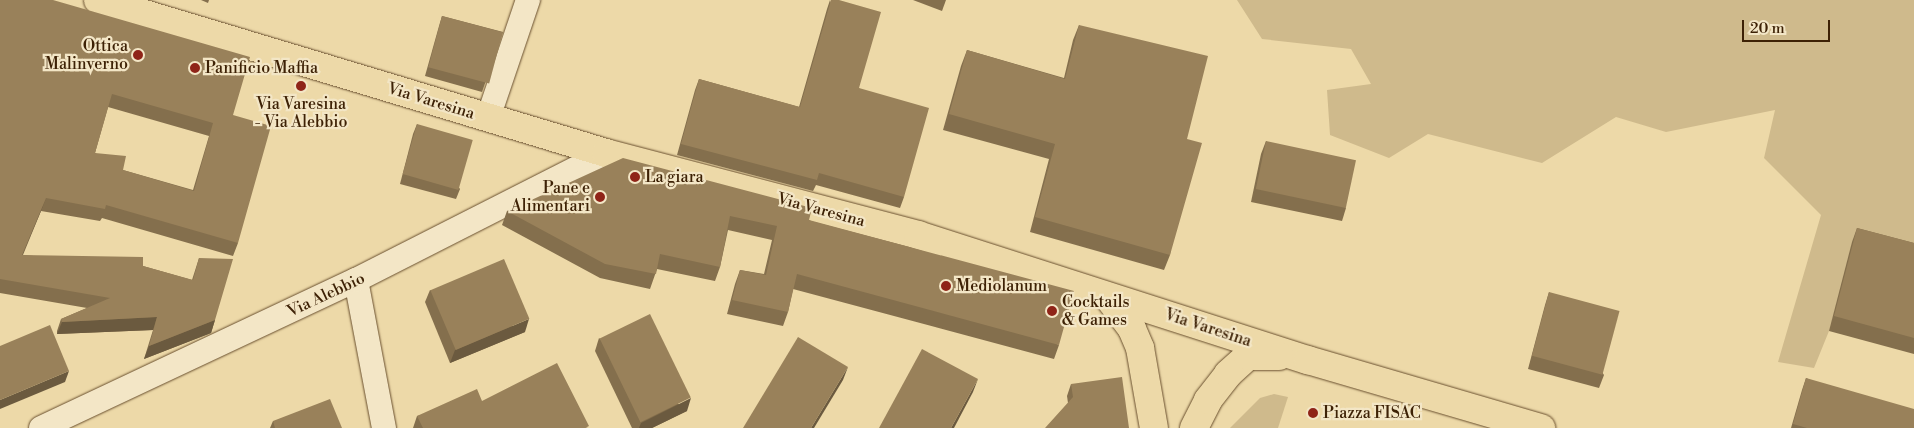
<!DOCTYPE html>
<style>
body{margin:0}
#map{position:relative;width:1914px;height:428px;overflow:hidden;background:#edd9a8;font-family:"Libre Bodoni",serif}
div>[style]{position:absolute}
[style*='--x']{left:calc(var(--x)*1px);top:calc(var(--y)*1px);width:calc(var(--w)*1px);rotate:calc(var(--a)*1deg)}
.green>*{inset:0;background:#cfba8c}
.roads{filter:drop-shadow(0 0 1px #694f2e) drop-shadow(0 0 1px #694f2e)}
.street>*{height:24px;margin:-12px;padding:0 12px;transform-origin:12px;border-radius:12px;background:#f3e6c6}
.primary>*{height:28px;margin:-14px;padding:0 14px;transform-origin:14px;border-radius:14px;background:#edd9a8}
.wall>*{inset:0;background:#846f4d}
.shaded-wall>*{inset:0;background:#6b5a3f}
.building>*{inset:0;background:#99815a;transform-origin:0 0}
.dots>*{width:14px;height:14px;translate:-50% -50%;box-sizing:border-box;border:2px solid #f3e6c6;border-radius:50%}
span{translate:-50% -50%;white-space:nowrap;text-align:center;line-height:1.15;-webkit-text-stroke:4.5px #f3e6c6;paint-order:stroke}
.poi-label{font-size:16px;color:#3d2105}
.right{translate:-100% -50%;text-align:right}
.left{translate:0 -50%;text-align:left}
.street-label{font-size:16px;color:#3d2105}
.scale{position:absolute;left:1742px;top:20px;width:88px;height:22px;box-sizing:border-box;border:2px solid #3d2105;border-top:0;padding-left:6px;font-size:15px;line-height:18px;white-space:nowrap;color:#3d2105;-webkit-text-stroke:4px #f3e6c6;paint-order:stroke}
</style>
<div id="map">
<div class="green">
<i style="clip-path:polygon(1237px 0,1914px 0,1914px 259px,1829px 331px,1814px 368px,1778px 362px,1821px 215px,1764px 158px,1775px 110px,1666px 132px,1616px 117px,1542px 163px,1428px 134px,1389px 158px,1330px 135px,1327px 90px,1371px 84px,1351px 49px,1262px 39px)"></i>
<i style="clip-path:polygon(1274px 394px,1288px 397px,1278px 428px,1230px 428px,1260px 398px)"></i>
</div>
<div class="roads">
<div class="street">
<i style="--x:488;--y:118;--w:125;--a:-71.3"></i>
<i style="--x:356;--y:280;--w:151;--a:79.3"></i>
<i style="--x:41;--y:428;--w:348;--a:-25.2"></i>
<i style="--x:356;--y:280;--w:280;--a:-26.9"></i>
</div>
<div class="primary">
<i style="--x:98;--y:0;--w:531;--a:16.76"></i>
<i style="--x:606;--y:153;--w:323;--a:14.7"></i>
<i style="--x:918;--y:235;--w:410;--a:17.8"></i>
<i style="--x:1308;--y:360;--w:243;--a:16.3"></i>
<i style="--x:1108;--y:297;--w:40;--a:53"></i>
<i style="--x:1132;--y:329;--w:21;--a:67"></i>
<i style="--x:1140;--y:348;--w:81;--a:80.1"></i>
<i style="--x:1194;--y:428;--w:31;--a:-63"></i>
<i style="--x:1208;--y:400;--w:33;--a:-52"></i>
<i style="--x:1228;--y:374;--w:27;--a:-42"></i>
<i style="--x:1248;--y:356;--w:31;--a:0"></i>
</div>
</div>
<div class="wall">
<i style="clip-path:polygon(evenodd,0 0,233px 115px,238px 243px,233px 256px,102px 218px,100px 221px,41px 211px,23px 255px,143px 266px,192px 280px,199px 258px,215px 320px,211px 333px,144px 359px,153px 330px,57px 334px,57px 331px,61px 319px,87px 308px,0 293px,0 0,108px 107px,209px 136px,193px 190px,123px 170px,95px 153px,108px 107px)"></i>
<i style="clip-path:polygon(201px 0,209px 0,208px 3px)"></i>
<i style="clip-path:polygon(830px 0,859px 88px,904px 197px,900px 208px,816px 185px,813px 191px,677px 155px,695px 90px,699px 79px,799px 107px,827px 9px)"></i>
<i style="clip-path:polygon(913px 0,946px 0,942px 11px)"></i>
<i style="clip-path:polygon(442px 16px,503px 32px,482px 92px,425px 76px,439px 26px)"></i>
<i style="clip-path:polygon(1079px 25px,1187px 139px,1170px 255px,1164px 270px,1030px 232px,1049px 159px,943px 130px,961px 66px,967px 50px,1064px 78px,1073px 40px)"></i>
<i style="clip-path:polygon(417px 124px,460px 189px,456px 199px,400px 184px,413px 134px)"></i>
<i style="clip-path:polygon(1266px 141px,1346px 208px,1342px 221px,1251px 202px,1261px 154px)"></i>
<i style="clip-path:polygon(527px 202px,809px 220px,1059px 345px,1054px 359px,793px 289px,788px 312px,783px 326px,727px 314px,735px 284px,740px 270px,764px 274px,772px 240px,728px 230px,720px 267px,715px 281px,657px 269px,650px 289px,600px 278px,502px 225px,507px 211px,526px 205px)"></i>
<i style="clip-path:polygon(1857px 228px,1914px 243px,1914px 354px,1829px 331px,1852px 242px)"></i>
<i style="clip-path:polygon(430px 290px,525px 332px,450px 363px,425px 302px)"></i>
<i style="clip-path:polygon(1549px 292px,1604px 375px,1599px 388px,1528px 369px,1545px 305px)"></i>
<i style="clip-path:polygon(599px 338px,687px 411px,652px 428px,632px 428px,595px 351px)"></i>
<i style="clip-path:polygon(1806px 378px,1914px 428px,1791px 428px,1802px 390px)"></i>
<i style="clip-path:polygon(1071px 384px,1129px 428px,1068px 403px,1067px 396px)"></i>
<i style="clip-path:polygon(482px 401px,588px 428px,413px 428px,417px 416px)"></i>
<i style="clip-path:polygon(273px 421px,342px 428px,270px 428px)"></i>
</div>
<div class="shaded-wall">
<i style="clip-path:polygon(46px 198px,41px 211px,17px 267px,22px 255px)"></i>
<i style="clip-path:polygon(157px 317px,153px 330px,57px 334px,62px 322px)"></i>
<i style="clip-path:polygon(529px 319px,525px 332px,450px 363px,455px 350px)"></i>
<i style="clip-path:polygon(215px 320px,211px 333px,144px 359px,149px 346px)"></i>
<i style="clip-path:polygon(848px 367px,843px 380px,814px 428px,811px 428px)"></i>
<i style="clip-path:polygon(69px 371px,65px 382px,0 409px,0 400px)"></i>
<i style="clip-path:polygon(978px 379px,973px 392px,954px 428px,951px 428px)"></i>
<i style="clip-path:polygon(691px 398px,687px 411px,652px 428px,639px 428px,641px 423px)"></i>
</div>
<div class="building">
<i style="clip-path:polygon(evenodd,0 0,53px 0,250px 57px,233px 115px,271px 126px,238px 243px,106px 205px,105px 209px,46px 198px,22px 255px,143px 257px,143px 266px,193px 280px,199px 258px,233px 259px,215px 320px,149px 346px,157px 317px,62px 322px,61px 319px,110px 298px,0 279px,0 0,112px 94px,213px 123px,194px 191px,123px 170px,126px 156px,95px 153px,112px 94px)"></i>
<i style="clip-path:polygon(831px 0,839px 0,881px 12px,859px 88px,929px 108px,904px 197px,819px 173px,817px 180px,681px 144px,699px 79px,800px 107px)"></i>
<i style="left:442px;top:16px;width:63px;height:53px;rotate:15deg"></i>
<i style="clip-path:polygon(1079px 25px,1208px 56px,1187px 139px,1202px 143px,1170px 255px,1035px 217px,1055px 144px,949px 114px,967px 50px,1065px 79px)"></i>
<i style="left:417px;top:124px;width:58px;height:52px;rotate:16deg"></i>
<i style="left:1266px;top:141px;width:92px;height:49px;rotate:12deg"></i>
<i style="clip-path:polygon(623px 158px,812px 208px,809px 220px,1074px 291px,1059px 345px,797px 274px,788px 312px,732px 300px,740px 270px,766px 275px,777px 226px,730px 216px,720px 267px,660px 254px,656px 274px,605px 264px,507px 211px,532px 203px,527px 202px)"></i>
<i style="clip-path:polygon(1857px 228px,1914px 243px,1914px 338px,1834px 316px)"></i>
<i style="left:504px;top:259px;width:65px;height:80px;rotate:67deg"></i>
<i style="left:1549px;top:292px;width:73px;height:66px;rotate:15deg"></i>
<i style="left:650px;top:314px;width:93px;height:56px;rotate:64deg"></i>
<i style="clip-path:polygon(50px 325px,69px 371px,0 400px,0 346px)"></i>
<i style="clip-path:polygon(798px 337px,848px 367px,811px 428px,743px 428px)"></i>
<i style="clip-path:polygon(922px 349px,978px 379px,951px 428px,879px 428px)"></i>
<i style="clip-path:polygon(557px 363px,589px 426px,585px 428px,423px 428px,417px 416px,477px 389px,482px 401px)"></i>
<i style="clip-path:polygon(1122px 377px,1129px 428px,1045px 428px,1073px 397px,1071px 384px)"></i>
<i style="clip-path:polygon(1806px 378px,1914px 409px,1914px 428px,1807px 428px,1793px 424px)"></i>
<i style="clip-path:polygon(330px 399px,342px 428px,275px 428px,273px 421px)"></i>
</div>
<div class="dots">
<i style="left:138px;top:55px;background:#8f2418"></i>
<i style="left:195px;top:68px;background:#8f2418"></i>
<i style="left:301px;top:86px;background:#8f2418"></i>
<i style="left:635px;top:177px;background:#8f2418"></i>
<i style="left:600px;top:197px;background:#8f2418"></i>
<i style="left:946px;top:286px;background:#8f2418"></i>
<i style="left:1052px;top:311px;background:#8f2418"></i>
<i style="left:1313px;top:413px;background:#8f2418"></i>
</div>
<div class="poi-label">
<span class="right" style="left:128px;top:55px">Ottica<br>Malinverno</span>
<span class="left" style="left:205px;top:68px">Panificio Maffia</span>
<span style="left:301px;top:113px">Via Varesina<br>- Via Alebbio</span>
<span class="left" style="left:645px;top:177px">La giara</span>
<span class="right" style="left:590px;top:197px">Pane e<br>Alimentari</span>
<span class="left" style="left:956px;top:286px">Mediolanum</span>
<span class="left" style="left:1062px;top:311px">Cocktails<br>&amp; Games</span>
<span class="left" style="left:1323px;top:413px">Piazza FISAC</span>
</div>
<div class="street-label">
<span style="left:431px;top:101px;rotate:17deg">Via Varesina</span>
<span style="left:821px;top:210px;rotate:15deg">Via Varesina</span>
<span style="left:326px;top:295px;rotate:-25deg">Via Alebbio</span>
<span style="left:1208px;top:328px;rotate:18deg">Via Varesina</span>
</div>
<div class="scale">20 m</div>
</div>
